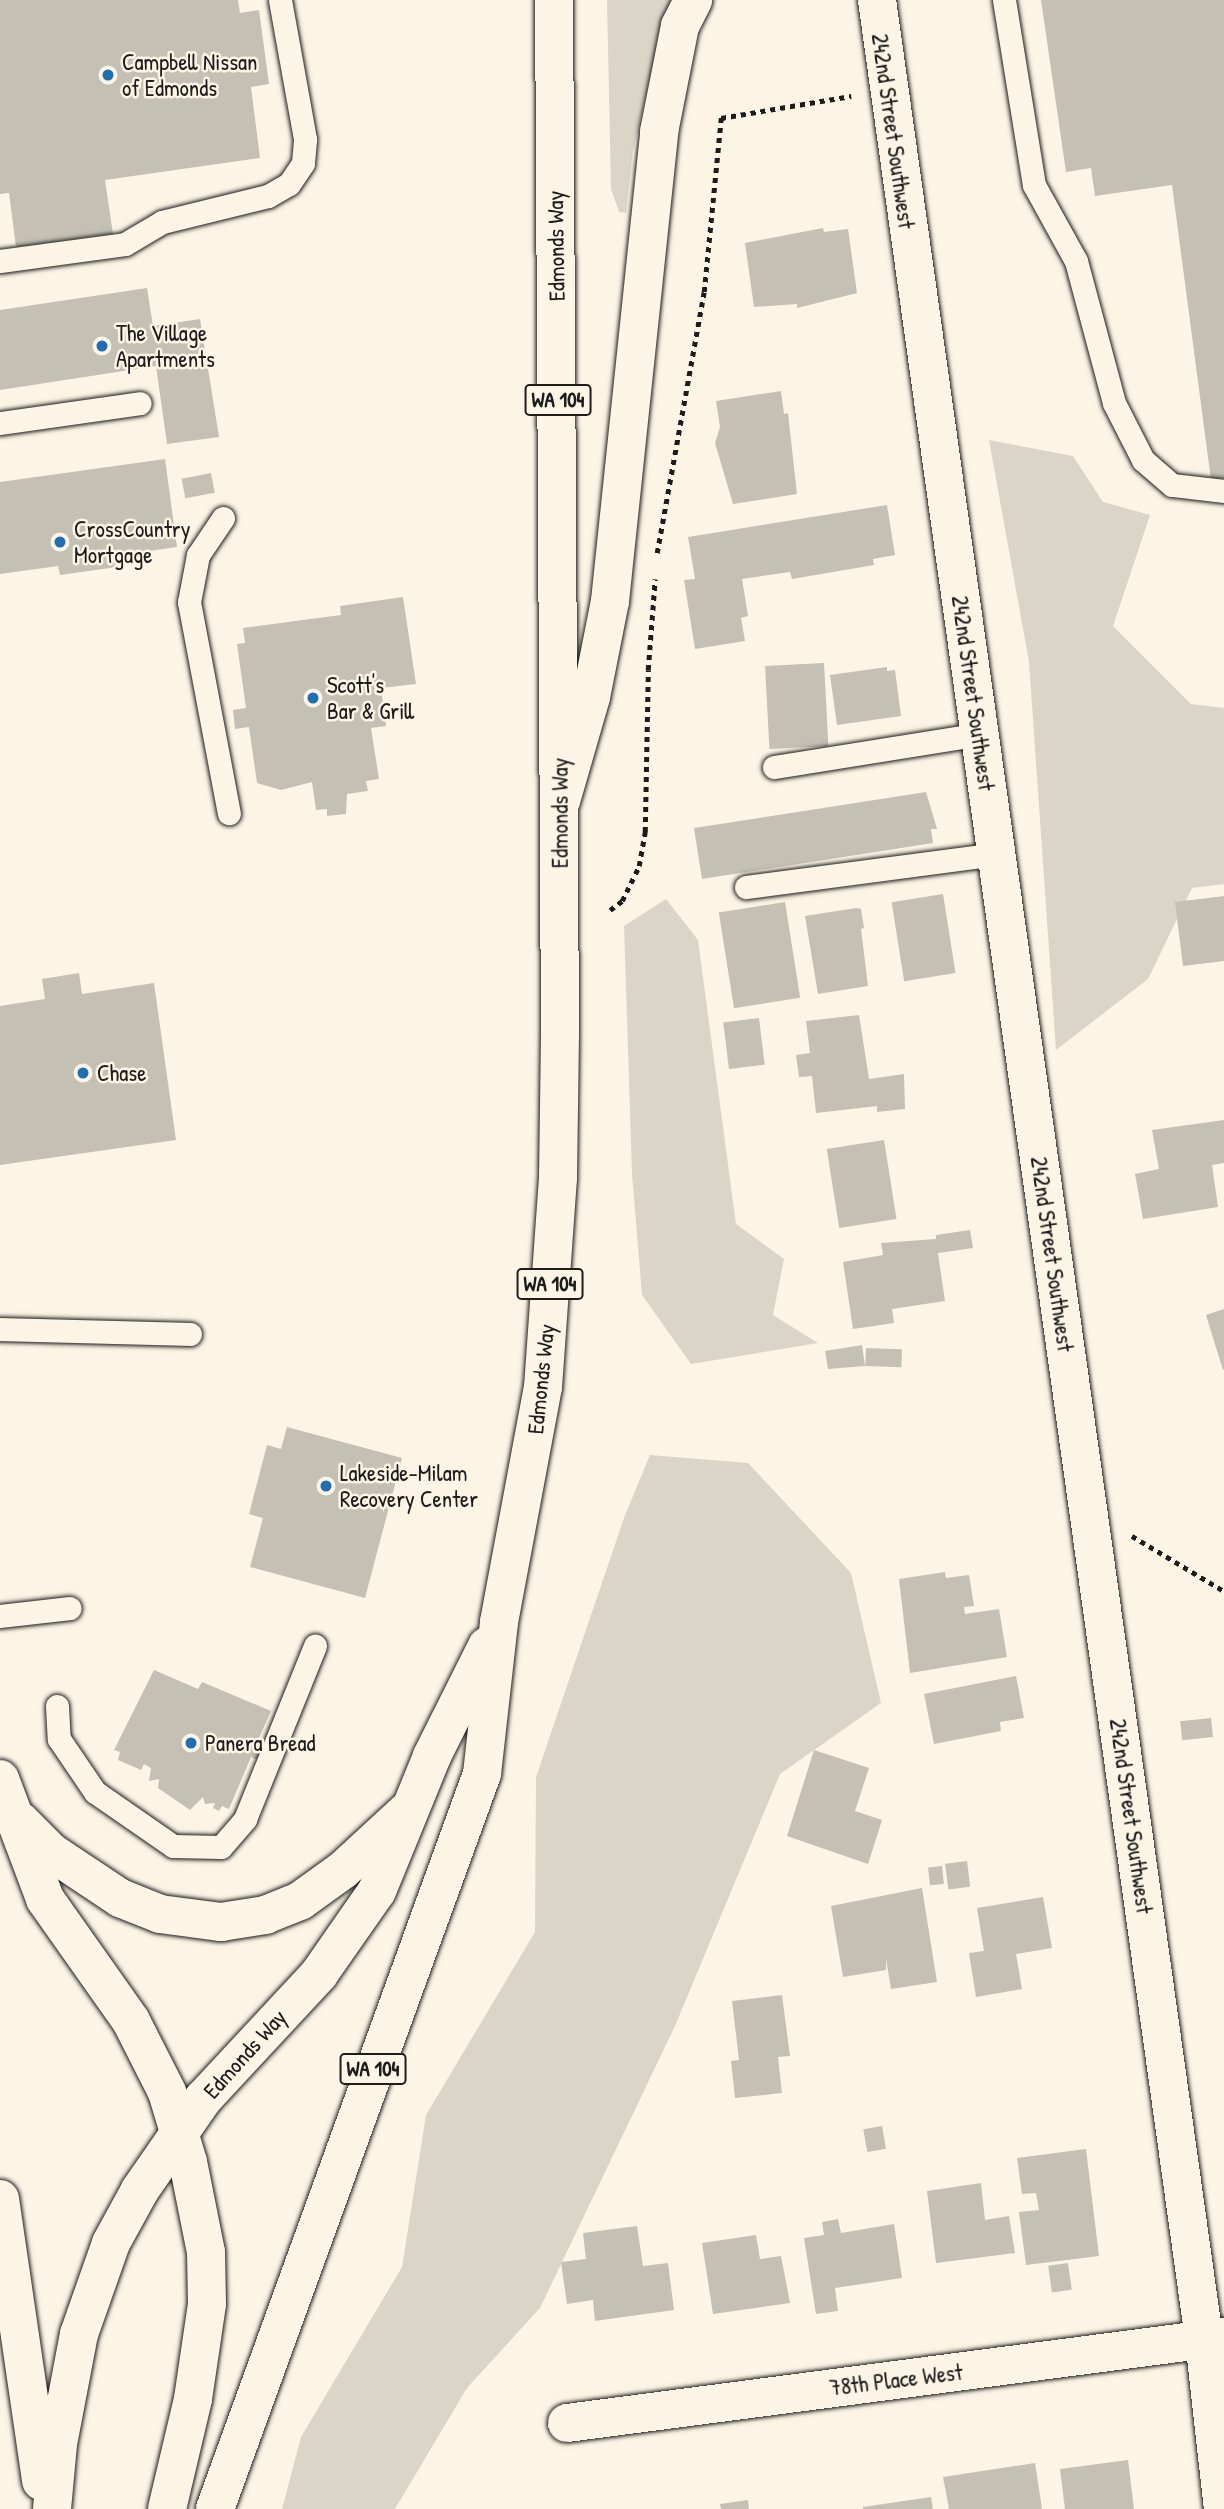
<!DOCTYPE html>
<style>
body{margin:0}
#map{position:relative;width:1224px;height:2509px;overflow:hidden;background:#fcf5e5;font-family:"Patrick Hand",sans-serif}
div>[style]{position:absolute}
[style*='--x']{left:calc(var(--x)*1px);top:calc(var(--y)*1px);width:calc(var(--w)*1px);rotate:calc(var(--a)*1deg)}
.green>*{inset:0;background:#dbd5c8}
.building>*{inset:0;background:#c4c0b3;transform-origin:0 0}
.path>*{height:4.5px;margin-top:-2.25px;transform-origin:0;background:repeating-linear-gradient(90deg,#1c1c1c 0 5px,transparent 0 10px)}
.roads{filter:drop-shadow(0 0 2px #1c1c1c) drop-shadow(0 0 2px #1c1c1c)}
.service>*{height:23px;margin:-11.5px;padding:0 11.5px;transform-origin:11.5px;border-radius:11.5px;background:#fcf5e5}
.minor>*{height:38px;margin:-19px;padding:0 19px;transform-origin:19px;border-radius:19px;background:#fcf5e5}
.primary>*{height:38px;margin:-19px;padding:0 19px;transform-origin:19px;border-radius:19px;background:#fcf5e5}
.trunk>*{height:38px;margin:-19px;padding:0 19px;transform-origin:19px;border-radius:19px;background:#fcf5e5}
.dots>*{width:19px;height:19px;translate:-50% -50%;box-sizing:border-box;border:4px solid #fcf5e5;border-radius:50%}
span{translate:-50% -50%;white-space:nowrap;text-align:center;line-height:1.15;-webkit-text-stroke:5px #fcf5e5;paint-order:stroke}
.shield-label span{padding:2px 5px;background:#fcf5e5;border:2px solid;border-radius:5px;-webkit-text-stroke-width:0}
.shield-label{font-size:21px;color:#1c1c1c;font-weight:700}
.poi-label{font-size:23px;color:#1c1c1c}
.left{translate:0 -50%;text-align:left}
.street-label{font-size:23px;color:#1c1c1c}
</style>
<div id="map">
<div class="green">
<i style="clip-path:polygon(607px 0,678px 0,648px 86px,633px 150px,626px 213px,619px 212px,611px 189px)"></i>
<i style="clip-path:polygon(989px 440px,1073px 456px,1103px 502px,1150px 515px,1113px 626px,1191px 704px,1224px 708px,1224px 884px,1192px 888px,1148px 979px,1056px 1050px,1029px 662px)"></i>
<i style="clip-path:polygon(666px 899px,698px 940px,736px 1224px,784px 1259px,773px 1315px,818px 1343px,691px 1364px,642px 1295px,632px 1174px,624px 926px)"></i>
<i style="clip-path:polygon(650px 1455px,748px 1463px,851px 1573px,881px 1703px,780px 1774px,675px 2026px,540px 2308px,467px 2388px,395px 2509px,282px 2509px,301px 2437px,402px 2267px,426px 2115px,535px 1932px,536px 1777px,625px 1515px)"></i>
</div>
<div class="building">
<i style="clip-path:polygon(0 0,238px 0,240px 13px,259px 10px,269px 84px,251px 87px,260px 158px,105px 180px,113px 234px,16px 247px,9px 193px,0 194px)"></i>
<i style="clip-path:polygon(1041px 0,1224px 0,1224px 478px,1211px 480px,1172px 185px,1095px 196px,1091px 168px,1066px 172px)"></i>
<i style="clip-path:polygon(823px 228px,824px 232px,848px 229px,857px 293px,797px 308px,797px 304px,754px 307px,745px 243px)"></i>
<i style="clip-path:polygon(147px 288px,153px 326px,200px 319px,219px 437px,167px 444px,156px 366px,0 390px,0 310px)"></i>
<i style="clip-path:polygon(781px 391px,784px 414px,788px 413px,797px 494px,733px 504px,715px 443px,720px 427px,716px 401px)"></i>
<i style="clip-path:polygon(165px 459px,177px 547px,122px 555px,124px 566px,60px 575px,58px 566px,0 574px,0 482px)"></i>
<i style="left:211px;top:473px;width:20px;height:30px;rotate:79deg"></i>
<i style="clip-path:polygon(887px 505px,895px 555px,873px 559px,874px 565px,792px 579px,790px 572px,742px 579px,748px 616px,741px 618px,745px 641px,695px 649px,684px 580px,695px 579px,688px 537px)"></i>
<i style="clip-path:polygon(403px 597px,416px 684px,381px 688px,386px 726px,371px 728px,379px 779px,366px 781px,368px 791px,347px 794px,346px 814px,327px 816px,327px 809px,316px 810px,312px 782px,281px 790px,257px 783px,249px 727px,235px 729px,233px 710px,246px 708px,237px 644px,245px 643px,243px 628px,341px 615px,340px 606px)"></i>
<i style="left:824px;top:663px;width:83px;height:59px;rotate:87deg"></i>
<i style="clip-path:polygon(887px 667px,887px 671px,895px 670px,901px 716px,837px 725px,830px 675px)"></i>
<i style="clip-path:polygon(926px 792px,937px 829px,931px 829px,933px 843px,702px 879px,694px 828px)"></i>
<i style="left:943px;top:894px;width:80px;height:52px;rotate:81deg"></i>
<i style="clip-path:polygon(1224px 896px,1224px 961px,1183px 966px,1175px 902px)"></i>
<i style="left:785px;top:902px;width:97px;height:67px;rotate:81deg"></i>
<i style="clip-path:polygon(856px 908px,861px 909px,864px 928px,861px 929px,868px 986px,818px 994px,805px 916px)"></i>
<i style="clip-path:polygon(79px 973px,82px 994px,154px 983px,176px 1140px,0 1165px,0 1006px,45px 999px,42px 979px)"></i>
<i style="clip-path:polygon(859px 1015px,869px 1079px,904px 1074px,905px 1109px,877px 1112px,877px 1106px,816px 1113px,812px 1076px,799px 1077px,796px 1055px,810px 1053px,806px 1021px)"></i>
<i style="left:759px;top:1018px;width:47px;height:36px;rotate:83deg"></i>
<i style="clip-path:polygon(1224px 1120px,1224px 1163px,1212px 1165px,1218px 1207px,1143px 1219px,1135px 1174px,1159px 1169px,1152px 1130px)"></i>
<i style="left:884px;top:1140px;width:80px;height:58px;rotate:81deg"></i>
<i style="clip-path:polygon(970px 1230px,973px 1248px,938px 1253px,945px 1301px,892px 1309px,894px 1323px,853px 1329px,843px 1262px,883px 1255px,881px 1243px,936px 1239px,936px 1235px)"></i>
<i style="clip-path:polygon(1224px 1309px,1224px 1369px,1223px 1370px,1206px 1315px)"></i>
<i style="clip-path:polygon(862px 1345px,865px 1366px,828px 1369px,825px 1351px)"></i>
<i style="left:866px;top:1348px;width:36px;height:18px;rotate:2deg"></i>
<i style="clip-path:polygon(287px 1427px,402px 1458px,365px 1598px,250px 1567px,263px 1518px,249px 1514px,267px 1445px,281px 1449px)"></i>
<i style="clip-path:polygon(945px 1572px,946px 1578px,969px 1575px,974px 1606px,964px 1607px,965px 1614px,999px 1609px,1007px 1657px,910px 1673px,899px 1579px)"></i>
<i style="clip-path:polygon(154px 1670px,198px 1689px,202px 1682px,271px 1711px,258px 1740px,272px 1747px,265px 1763px,251px 1757px,229px 1809px,222px 1806px,219px 1811px,213px 1808px,215px 1803px,205px 1804px,203px 1797px,190px 1810px,158px 1788px,159px 1779px,149px 1781px,151px 1768px,144px 1764px,141px 1770px,118px 1760px,120px 1752px,114px 1750px)"></i>
<i style="clip-path:polygon(1016px 1676px,1024px 1718px,1000px 1722px,1001px 1731px,934px 1744px,924px 1694px)"></i>
<i style="left:1211px;top:1718px;width:19px;height:31px;rotate:84deg"></i>
<i style="clip-path:polygon(814px 1750px,869px 1768px,855px 1811px,882px 1820px,868px 1864px,787px 1836px)"></i>
<i style="left:967px;top:1861px;width:26px;height:22px;rotate:83deg"></i>
<i style="left:942px;top:1866px;width:18px;height:14px;rotate:84deg"></i>
<i style="clip-path:polygon(922px 1888px,937px 1982px,891px 1989px,886px 1959px,886px 1970px,843px 1977px,831px 1906px)"></i>
<i style="clip-path:polygon(1043px 1897px,1052px 1948px,1016px 1954px,1022px 1989px,976px 1997px,969px 1953px,984px 1951px,977px 1908px)"></i>
<i style="clip-path:polygon(782px 1995px,790px 2056px,778px 2057px,782px 2093px,735px 2098px,731px 2061px,739px 2060px,732px 2001px)"></i>
<i style="left:882px;top:2126px;width:23px;height:19px;rotate:80deg"></i>
<i style="clip-path:polygon(1086px 2149px,1099px 2256px,1026px 2265px,1019px 2212px,1039px 2210px,1036px 2193px,1022px 2194px,1017px 2158px)"></i>
<i style="clip-path:polygon(981px 2183px,985px 2220px,1009px 2216px,1015px 2253px,936px 2263px,927px 2191px)"></i>
<i style="clip-path:polygon(838px 2219px,841px 2233px,894px 2224px,902px 2278px,835px 2288px,838px 2311px,816px 2314px,804px 2238px,824px 2235px,822px 2222px)"></i>
<i style="clip-path:polygon(637px 2226px,643px 2266px,668px 2263px,674px 2310px,595px 2321px,593px 2300px,567px 2304px,561px 2262px,586px 2259px,583px 2233px)"></i>
<i style="clip-path:polygon(756px 2235px,760px 2259px,781px 2256px,790px 2303px,713px 2314px,702px 2243px)"></i>
<i style="left:1068px;top:2263px;width:27px;height:20px;rotate:82deg"></i>
<i style="clip-path:polygon(1128px 2460px,1134px 2509px,1065px 2509px,1060px 2469px)"></i>
<i style="clip-path:polygon(1035px 2463px,1042px 2509px,949px 2509px,943px 2477px)"></i>
<i style="clip-path:polygon(931px 2497px,933px 2509px,863px 2509px,863px 2507px)"></i>
<i style="clip-path:polygon(748px 2500px,749px 2509px,721px 2509px,720px 2504px)"></i>
</div>
<div class="path">
<i style="--x:657;--y:553;--w:265;--a:-79.8"></i>
<i style="--x:704;--y:292;--w:175;--a:-84.4"></i>
<i style="--x:721;--y:118;--w:132;--a:-9.6"></i>
<i style="--x:610;--y:910;--w:15;--a:-37"></i>
<i style="--x:622;--y:901;--w:39;--a:-64"></i>
<i style="--x:639;--y:866;--w:35;--a:-80"></i>
<i style="--x:645;--y:832;--w:162;--a:-88.9"></i>
<i style="--x:648;--y:670;--w:91;--a:-85.6"></i>
<i style="--x:1132;--y:1536;--w:107;--a:30.9"></i>
</div>
<div class="roads">
<div class="service">
<i style="--x:1004;--y:0;--w:187;--a:80.8"></i>
<i style="--x:1034;--y:185;--w:87;--a:61.1"></i>
<i style="--x:1076;--y:261;--w:147;--a:75"></i>
<i style="--x:1114;--y:403;--w:64;--a:63"></i>
<i style="--x:1143;--y:460;--w:38;--a:41"></i>
<i style="--x:1172;--y:485;--w:52;--a:6.6"></i>
<i style="--x:0;--y:261;--w:126;--a:-7.7"></i>
<i style="--x:125;--y:244;--w:43;--a:-30.7"></i>
<i style="--x:162;--y:222;--w:109;--a:-13.8"></i>
<i style="--x:268;--y:196;--w:24;--a:-30"></i>
<i style="--x:289;--y:184;--w:25;--a:-56"></i>
<i style="--x:303;--y:163;--w:24;--a:-85"></i>
<i style="--x:305;--y:139;--w:141;--a:-100.2"></i>
<i style="--x:0;--y:423;--w:141;--a:-8.1"></i>
<i style="--x:223;--y:518;--w:45;--a:124"></i>
<i style="--x:198;--y:555;--w:48;--a:100.8"></i>
<i style="--x:189;--y:602;--w:215;--a:79.3"></i>
<i style="--x:774;--y:767;--w:208;--a:-9.1"></i>
<i style="--x:746;--y:887;--w:252;--a:-7.5"></i>
<i style="--x:0;--y:1329;--w:190;--a:1.5"></i>
<i style="--x:0;--y:1616;--w:70;--a:-6.5"></i>
<i style="--x:57;--y:1706;--w:33;--a:87"></i>
<i style="--x:59;--y:1739;--w:64;--a:55.8"></i>
<i style="--x:95;--y:1792;--w:95;--a:34.7"></i>
<i style="--x:173;--y:1846;--w:48;--a:1.2"></i>
<i style="--x:221;--y:1847;--w:37;--a:-49"></i>
<i style="--x:245;--y:1819;--w:187;--a:-68"></i>
</div>
<div class="minor">
<i style="--x:877;--y:0;--w:2363;--a:82.04"></i>
<i style="--x:1204;--y:2340;--w:170;--a:83.6"></i>
<i style="--x:567;--y:2423;--w:663;--a:-7.46"></i>
</div>
<div class="primary">
<i style="--x:0;--y:1779;--w:128;--a:69.4"></i>
<i style="--x:45;--y:1899;--w:149;--a:54.8"></i>
<i style="--x:131;--y:2021;--w:80;--a:63.1"></i>
<i style="--x:167;--y:2092;--w:73;--a:73.3"></i>
<i style="--x:188;--y:2162;--w:92;--a:78.7"></i>
<i style="--x:206;--y:2252;--w:52;--a:88.9"></i>
<i style="--x:207;--y:2304;--w:96;--a:98.4"></i>
<i style="--x:193;--y:2399;--w:113;--a:103.3"></i>
<i style="--x:20;--y:1821;--w:44;--a:45"></i>
<i style="--x:51;--y:1852;--w:83;--a:33.7"></i>
<i style="--x:120;--y:1898;--w:43;--a:21.8"></i>
<i style="--x:160;--y:1914;--w:62;--a:7.5"></i>
<i style="--x:221;--y:1922;--w:45;--a:-9"></i>
<i style="--x:265;--y:1915;--w:38;--a:-22"></i>
<i style="--x:300;--y:1901;--w:53;--a:-35.8"></i>
<i style="--x:343;--y:1870;--w:87;--a:-42.7"></i>
<i style="--x:0;--y:2199;--w:285;--a:81.7"></i>
<i style="--x:52;--y:2509;--w:65;--a:-84.7"></i>
<i style="--x:58;--y:2444;--w:112;--a:-79.2"></i>
<i style="--x:79;--y:2334;--w:96;--a:-70.6"></i>
<i style="--x:111;--y:2243;--w:60;--a:-61.3"></i>
<i style="--x:140;--y:2190;--w:111;--a:-55.3"></i>
<i style="--x:203;--y:2099;--w:171;--a:-47.1"></i>
<i style="--x:319;--y:1974;--w:101;--a:-55.1"></i>
<i style="--x:377;--y:1891;--w:146;--a:-67.8"></i>
<i style="--x:432;--y:1756;--w:123;--a:-63.4"></i>
<i style="--x:215;--y:2509;--w:782;--a:-70.04"></i>
<i style="--x:482;--y:1774;--w:153;--a:-83.6"></i>
<i style="--x:499;--y:1622;--w:239;--a:-79.4"></i>
<i style="--x:543;--y:1387;--w:210;--a:-85.9"></i>
<i style="--x:558;--y:1178;--w:144;--a:-89.2"></i>
<i style="--x:560;--y:1034;--w:1034;--a:-90.33"></i>
</div>
<div class="trunk">
<i style="--x:561;--y:801;--w:108;--a:-73.9"></i>
<i style="--x:591;--y:697;--w:98;--a:-78.8"></i>
<i style="--x:610;--y:601;--w:472;--a:-84"></i>
<i style="--x:659;--y:132;--w:108;--a:-78.8"></i>
<i style="--x:680;--y:26;--w:29;--a:-63"></i>
</div>
</div>
<div class="dots">
<i style="left:108px;top:75px;background:#1f6fb2"></i>
<i style="left:102px;top:346px;background:#1f6fb2"></i>
<i style="left:60px;top:542px;background:#1f6fb2"></i>
<i style="left:313px;top:698px;background:#1f6fb2"></i>
<i style="left:83px;top:1073px;background:#1f6fb2"></i>
<i style="left:326px;top:1486px;background:#1f6fb2"></i>
<i style="left:191px;top:1743px;background:#1f6fb2"></i>
</div>
<div class="shield-label">
<span style="left:558px;top:400px">WA 104</span>
<span style="left:550px;top:1284px">WA 104</span>
<span style="left:373px;top:2069px">WA 104</span>
</div>
<div class="poi-label">
<span class="left" style="left:122px;top:75px">Campbell Nissan<br>of Edmonds</span>
<span class="left" style="left:116px;top:346px">The Village<br>Apartments</span>
<span class="left" style="left:74px;top:542px">CrossCountry<br>Mortgage</span>
<span class="left" style="left:327px;top:698px">Scott's<br>Bar &amp; Grill</span>
<span class="left" style="left:97px;top:1073px">Chase</span>
<span class="left" style="left:340px;top:1486px">Lakeside-Milam<br>Recovery Center</span>
<span class="left" style="left:205px;top:1743px">Panera Bread</span>
</div>
<div class="street-label">
<span style="left:893px;top:131px;rotate:82deg">242nd Street Southwest</span>
<span style="left:556px;top:246px;rotate:-91deg">Edmonds Way</span>
<span style="left:973px;top:693px;rotate:82deg">242nd Street Southwest</span>
<span style="left:560px;top:813px;rotate:-90deg">Edmonds Way</span>
<span style="left:1052px;top:1254px;rotate:82deg">242nd Street Southwest</span>
<span style="left:541px;top:1379px;rotate:-84deg">Edmonds Way</span>
<span style="left:1131px;top:1816px;rotate:82deg">242nd Street Southwest</span>
<span style="left:245px;top:2054px;rotate:-48deg">Edmonds Way</span>
<span style="left:896px;top:2380px;rotate:-7deg">78th Place West</span>
</div>
</div>
